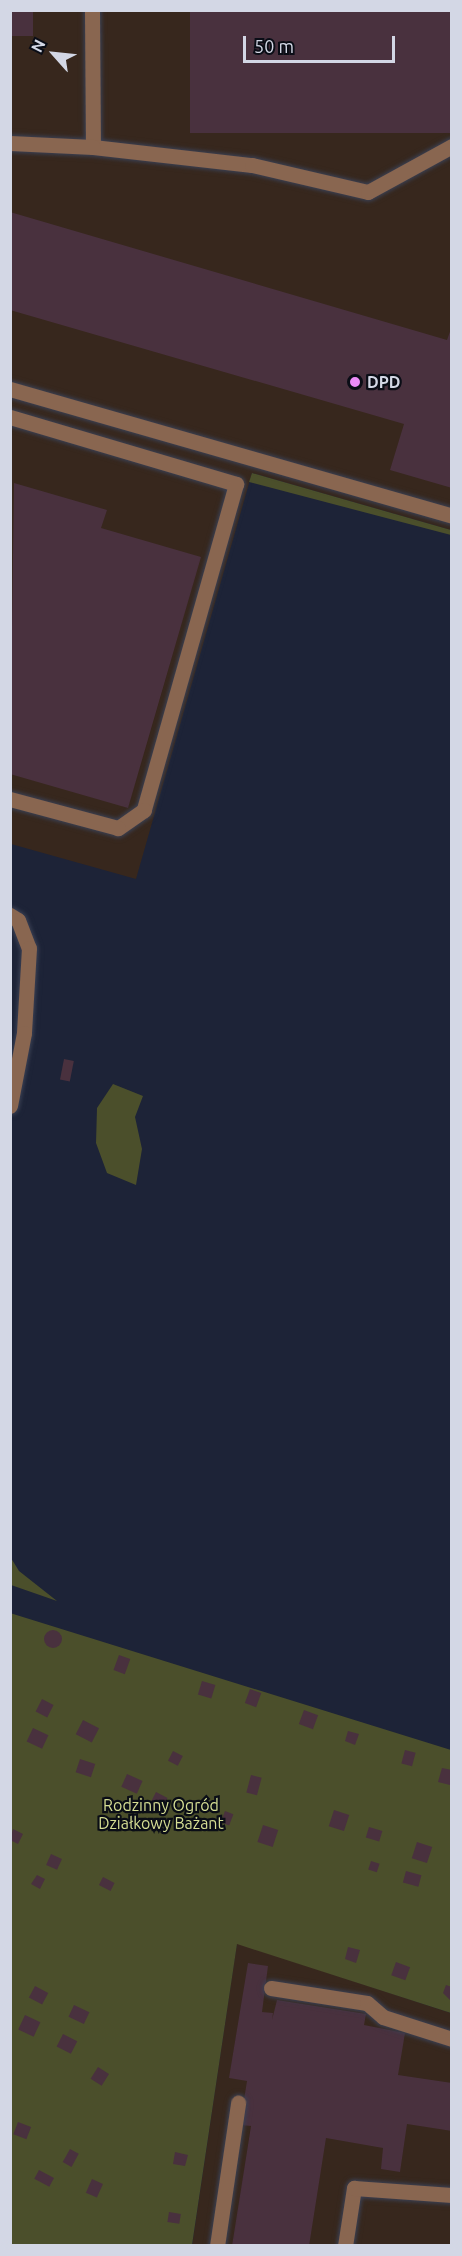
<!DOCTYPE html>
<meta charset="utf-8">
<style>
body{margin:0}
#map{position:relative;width:462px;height:2256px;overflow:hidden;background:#1d2337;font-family:Ubuntu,sans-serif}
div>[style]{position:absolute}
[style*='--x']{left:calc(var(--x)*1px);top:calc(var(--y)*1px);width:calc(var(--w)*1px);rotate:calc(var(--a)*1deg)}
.industrial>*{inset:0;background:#37271d}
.green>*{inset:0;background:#4b4f2b}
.building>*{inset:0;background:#49313e;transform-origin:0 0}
.round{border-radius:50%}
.roads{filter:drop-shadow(0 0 2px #3a4053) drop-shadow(0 0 2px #3a4053)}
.minor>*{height:15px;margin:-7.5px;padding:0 7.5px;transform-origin:7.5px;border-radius:7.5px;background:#896650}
.dots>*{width:16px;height:16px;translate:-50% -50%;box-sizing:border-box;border:3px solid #0a0d16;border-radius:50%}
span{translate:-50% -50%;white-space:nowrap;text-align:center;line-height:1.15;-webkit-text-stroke:4.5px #0a0d16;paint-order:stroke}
.poi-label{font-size:16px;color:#d3d7e5;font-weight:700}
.left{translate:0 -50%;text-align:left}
.park-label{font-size:16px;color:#d6de94}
.frame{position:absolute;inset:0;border:12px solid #d3d7e5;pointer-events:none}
.north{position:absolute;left:24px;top:24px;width:60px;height:60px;-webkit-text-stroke:4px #0a0d16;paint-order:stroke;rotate:297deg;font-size:16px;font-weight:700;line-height:24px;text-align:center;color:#d3d7e5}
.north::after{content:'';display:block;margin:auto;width:21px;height:27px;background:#d3d7e5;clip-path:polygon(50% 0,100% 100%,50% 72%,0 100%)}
.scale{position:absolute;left:243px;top:36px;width:152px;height:27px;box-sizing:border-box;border:3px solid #d3d7e5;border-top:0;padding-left:8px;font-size:18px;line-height:21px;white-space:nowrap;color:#d3d7e5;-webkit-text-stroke:4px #0a0d16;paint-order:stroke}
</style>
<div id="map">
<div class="industrial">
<i style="clip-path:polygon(10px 11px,451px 11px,451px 530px,252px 473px,136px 879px,11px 844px)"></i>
<i style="clip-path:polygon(237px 1943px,451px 2013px,451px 2245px,192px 2246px)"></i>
</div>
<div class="green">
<i style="clip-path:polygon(252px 473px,451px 530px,451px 535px,249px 482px)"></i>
<i style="clip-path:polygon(113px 1084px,143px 1096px,135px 1117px,142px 1149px,136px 1185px,107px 1173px,96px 1143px,97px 1108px)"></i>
<i style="clip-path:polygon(11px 1558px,19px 1571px,57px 1601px,11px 1585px)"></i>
<i style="clip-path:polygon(10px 1613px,451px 1750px,451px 2013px,237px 1944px,192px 2245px,11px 2245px)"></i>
</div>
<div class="building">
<i style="left:10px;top:10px;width:23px;height:26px"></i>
<i style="left:190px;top:10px;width:262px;height:123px"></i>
<i style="clip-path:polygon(10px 212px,447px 340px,452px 326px,452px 488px,390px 470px,404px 424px,10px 310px)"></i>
<i style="clip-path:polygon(14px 483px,107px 510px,101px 528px,201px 557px,128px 808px,10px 774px)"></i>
<i style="left:64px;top:1059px;width:10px;height:21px;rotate:11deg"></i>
<i class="round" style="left:44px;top:1630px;width:18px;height:18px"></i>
<i style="left:119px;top:1655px;width:12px;height:16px;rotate:20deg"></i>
<i style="left:202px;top:1681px;width:14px;height:14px;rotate:17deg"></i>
<i style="left:250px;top:1689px;width:12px;height:15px;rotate:20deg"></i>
<i style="left:42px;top:1699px;width:13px;height:14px;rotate:27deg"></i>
<i style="left:304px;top:1710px;width:15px;height:15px;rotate:20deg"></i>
<i style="left:83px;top:1720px;width:18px;height:16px;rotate:27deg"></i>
<i style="left:33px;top:1728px;width:17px;height:15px;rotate:25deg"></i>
<i style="clip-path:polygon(348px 1731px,359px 1734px,355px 1745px,345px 1741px)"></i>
<i style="left:405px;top:1750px;width:11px;height:14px;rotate:15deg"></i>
<i style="left:173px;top:1751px;width:11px;height:11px;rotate:27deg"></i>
<i style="left:80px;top:1759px;width:16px;height:14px;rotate:18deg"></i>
<i style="clip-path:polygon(442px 1768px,452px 1770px,450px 1785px,438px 1782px)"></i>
<i style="left:127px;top:1774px;width:17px;height:14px;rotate:24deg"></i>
<i style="left:251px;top:1775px;width:11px;height:18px;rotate:15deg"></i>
<i style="left:156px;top:1792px;width:13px;height:14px;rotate:27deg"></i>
<i style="left:334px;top:1810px;width:16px;height:17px;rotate:18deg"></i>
<i style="left:225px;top:1811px;width:9px;height:12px;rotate:21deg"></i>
<i style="left:263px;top:1825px;width:16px;height:18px;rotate:18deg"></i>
<i style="left:369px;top:1827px;width:14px;height:11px;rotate:17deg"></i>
<i style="clip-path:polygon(13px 1829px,23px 1834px,18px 1844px,10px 1840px)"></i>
<i style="left:417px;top:1842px;width:16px;height:17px;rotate:18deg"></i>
<i style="left:51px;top:1854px;width:12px;height:12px;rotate:24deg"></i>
<i style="left:371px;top:1861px;width:9px;height:9px;rotate:18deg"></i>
<i style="left:406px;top:1871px;width:16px;height:12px;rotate:15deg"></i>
<i style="clip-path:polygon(37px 1875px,45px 1879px,40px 1889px,31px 1884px)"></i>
<i style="left:103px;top:1877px;width:13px;height:9px;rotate:27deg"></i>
<i style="clip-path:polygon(348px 1947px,360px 1950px,356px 1963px,345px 1959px)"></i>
<i style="left:396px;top:1962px;width:15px;height:14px;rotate:20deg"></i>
<i style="clip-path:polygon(248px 1963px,268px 1966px,262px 2012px,273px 2013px,272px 2020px,277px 2000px,366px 2014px,364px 2025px,405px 2033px,398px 2075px,452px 2083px,452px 2131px,407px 2124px,400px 2172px,381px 2169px,383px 2148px,326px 2138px,309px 2246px,232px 2246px,251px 2126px,240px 2125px,247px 2081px,229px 2078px)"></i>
<i style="clip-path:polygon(446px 1985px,452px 1987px,452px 2002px,443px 1993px)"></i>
<i style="left:35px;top:1986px;width:15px;height:13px;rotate:28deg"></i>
<i style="left:74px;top:2005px;width:17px;height:13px;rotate:25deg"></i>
<i style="left:25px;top:2015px;width:17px;height:16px;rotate:25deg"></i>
<i style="left:63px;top:2034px;width:16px;height:14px;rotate:27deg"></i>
<i style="left:98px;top:2067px;width:13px;height:14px;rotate:32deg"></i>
<i style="left:18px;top:2122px;width:14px;height:13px;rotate:21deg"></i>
<i style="left:70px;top:2149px;width:10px;height:15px;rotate:29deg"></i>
<i style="clip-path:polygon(175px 2152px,188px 2155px,185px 2166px,173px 2164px)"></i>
<i style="left:39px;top:2170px;width:17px;height:10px;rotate:28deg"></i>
<i style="left:92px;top:2179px;width:12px;height:15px;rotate:24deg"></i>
<i style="left:169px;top:2212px;width:12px;height:10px;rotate:9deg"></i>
</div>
<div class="roads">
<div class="minor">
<i style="--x:92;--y:10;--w:137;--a:89.6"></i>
<i style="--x:93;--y:147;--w:160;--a:6.5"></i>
<i style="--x:252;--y:165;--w:119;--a:13.1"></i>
<i style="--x:368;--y:192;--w:96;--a:-28.7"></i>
<i style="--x:10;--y:143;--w:83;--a:2.8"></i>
<i style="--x:10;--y:389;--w:460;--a:16"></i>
<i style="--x:10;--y:417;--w:236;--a:16.5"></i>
<i style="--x:236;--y:484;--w:339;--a:105.8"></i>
<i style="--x:144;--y:810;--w:32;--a:145"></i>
<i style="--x:118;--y:828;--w:112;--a:-165"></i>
<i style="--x:10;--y:915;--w:9;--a:32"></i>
<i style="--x:18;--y:920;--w:30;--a:69"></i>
<i style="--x:29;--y:948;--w:85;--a:93.4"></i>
<i style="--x:24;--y:1033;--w:74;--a:100.9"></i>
<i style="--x:271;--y:1988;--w:97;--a:8.9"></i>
<i style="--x:367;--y:2003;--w:21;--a:41"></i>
<i style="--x:383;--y:2017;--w:72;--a:17.7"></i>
<i style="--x:217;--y:2246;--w:145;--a:-81.6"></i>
<i style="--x:345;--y:2246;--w:59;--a:-81.2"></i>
<i style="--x:354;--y:2188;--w:98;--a:4.1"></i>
</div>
</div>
<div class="dots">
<i style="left:355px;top:382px;background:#ed8cf9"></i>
</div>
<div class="poi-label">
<span class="left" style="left:367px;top:382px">DPD</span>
</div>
<div class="park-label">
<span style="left:161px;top:1814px">Rodzinny Ogród<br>Działkowy Bażant</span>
</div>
<div class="frame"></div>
<div class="north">N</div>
<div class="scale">50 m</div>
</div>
